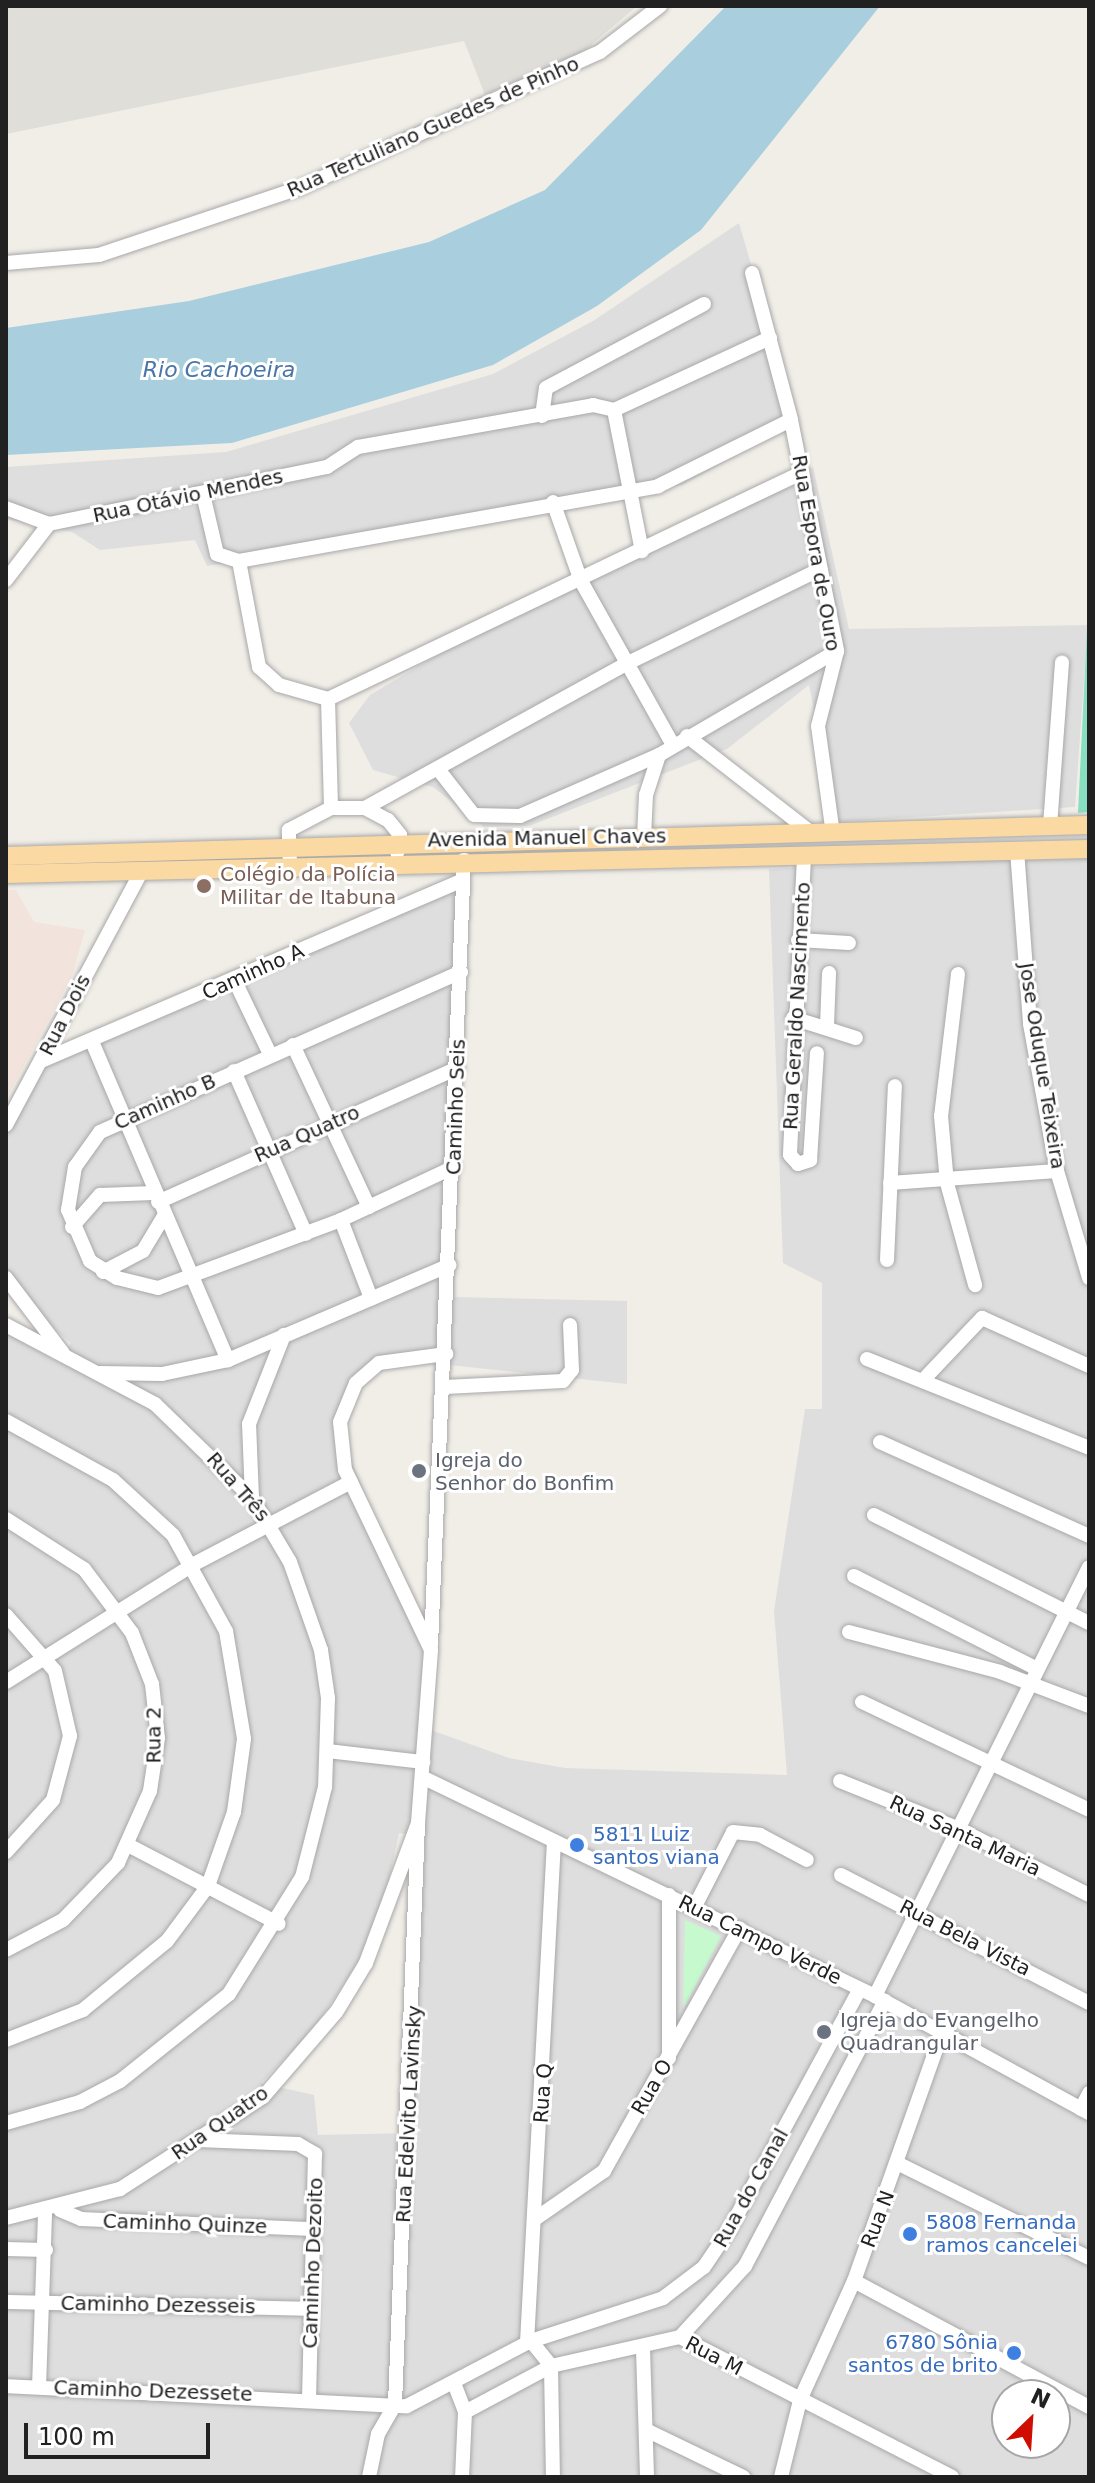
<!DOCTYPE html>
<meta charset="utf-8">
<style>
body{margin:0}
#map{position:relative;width:1095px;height:2483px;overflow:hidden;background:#f1eee8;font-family:"DejaVu Sans",sans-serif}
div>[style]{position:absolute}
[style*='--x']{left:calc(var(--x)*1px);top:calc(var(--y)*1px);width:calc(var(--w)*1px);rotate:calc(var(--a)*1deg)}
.residential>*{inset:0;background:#dfdede}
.military>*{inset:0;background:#f2e3dc}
.airport>*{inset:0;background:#e0ded9}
.park>*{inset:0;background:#c6f9cd}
.pitch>*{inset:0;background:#87dec1}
.water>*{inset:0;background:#a9cfde}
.roads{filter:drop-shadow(0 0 2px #a8a8a8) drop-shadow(0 0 2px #a8a8a8)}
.minor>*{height:14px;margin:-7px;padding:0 7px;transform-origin:7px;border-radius:7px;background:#fff}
.major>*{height:18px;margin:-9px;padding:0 9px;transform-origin:9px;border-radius:9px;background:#fbd9a3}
.dots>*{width:22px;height:22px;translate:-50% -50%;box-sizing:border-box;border:4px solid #fff;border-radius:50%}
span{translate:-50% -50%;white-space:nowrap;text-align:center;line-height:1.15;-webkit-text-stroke:6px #fff;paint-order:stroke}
.street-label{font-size:20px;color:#212121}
.education-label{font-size:20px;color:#785e54}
.left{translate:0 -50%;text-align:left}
.worship-label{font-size:20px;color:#5b616d}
.shop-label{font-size:20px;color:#366cbe}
.right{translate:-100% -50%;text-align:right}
.water-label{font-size:22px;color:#4a75a8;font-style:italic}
.frame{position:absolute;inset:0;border:8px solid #212121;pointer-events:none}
.north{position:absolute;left:991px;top:2379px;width:80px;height:80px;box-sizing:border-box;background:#fff;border:2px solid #a6a6a6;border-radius:50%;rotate:25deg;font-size:22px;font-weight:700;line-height:32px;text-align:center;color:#212121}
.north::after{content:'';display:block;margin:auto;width:28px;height:36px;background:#cf0d03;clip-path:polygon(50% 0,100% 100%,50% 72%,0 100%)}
.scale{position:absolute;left:24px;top:2423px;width:186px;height:36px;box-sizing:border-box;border:4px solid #212121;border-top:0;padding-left:10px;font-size:24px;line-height:28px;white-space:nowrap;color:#212121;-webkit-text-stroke:6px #fff;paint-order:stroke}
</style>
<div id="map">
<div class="residential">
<i style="clip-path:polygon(739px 223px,797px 422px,683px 485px,207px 566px,195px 540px,100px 550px,72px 532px,6px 519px,6px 467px,226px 452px,493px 374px,593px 321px)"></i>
<i style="clip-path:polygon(813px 467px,849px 629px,1088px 625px,1075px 807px,837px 822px,809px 685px,727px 749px,529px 826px,484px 827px,433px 787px,373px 770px,349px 723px,370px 695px,553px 586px)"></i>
<i style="clip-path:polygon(evenodd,1089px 856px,1089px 2477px,6px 2477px,6px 1333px,60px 1363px,71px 1343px,26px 1305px,6px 1266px,6px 1121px,39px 1067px,467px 872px,454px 1297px,627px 1301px,627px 1384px,403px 1360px,378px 1372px,353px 1397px,343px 1440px,427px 1646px,428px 1729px,509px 1758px,565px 1768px,787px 1775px,774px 1611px,805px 1409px,822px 1409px,822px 1283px,783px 1263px,769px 869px,1089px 856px,399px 1833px,425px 1836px,411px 2133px,318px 2135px,314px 2095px,261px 2083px,312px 2031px,356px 1966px,386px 1894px,399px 1833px,1089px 856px,1007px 2395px,1055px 2395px,1055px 2443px,1007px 2443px,1007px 2395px)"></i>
</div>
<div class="military">
<i style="clip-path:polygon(6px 890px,16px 890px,34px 922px,85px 930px,72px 976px,6px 1099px)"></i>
</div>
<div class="airport">
<i style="clip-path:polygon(6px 6px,637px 6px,583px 52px,485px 95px,464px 41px,6px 134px)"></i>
</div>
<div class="park">
<i style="clip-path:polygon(685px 1920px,721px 1936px,683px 2009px)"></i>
</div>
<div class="pitch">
<i style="clip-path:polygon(1089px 623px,1089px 812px,1078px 813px,1087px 629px)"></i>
</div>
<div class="water">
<i style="clip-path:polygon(726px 6px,880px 6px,701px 230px,597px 306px,493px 365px,232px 443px,6px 455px,6px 328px,189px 301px,429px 242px,545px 190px)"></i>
</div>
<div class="roads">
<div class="minor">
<i style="--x:6;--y:263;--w:93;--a:-4.9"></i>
<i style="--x:99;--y:255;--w:214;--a:-18.5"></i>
<i style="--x:302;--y:187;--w:327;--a:-24.4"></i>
<i style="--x:600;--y:52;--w:76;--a:-37.5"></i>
<i style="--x:752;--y:273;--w:152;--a:75.1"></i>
<i style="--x:791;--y:420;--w:236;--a:78.7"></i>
<i style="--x:837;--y:651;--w:77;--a:104.2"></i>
<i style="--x:818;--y:726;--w:109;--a:82.1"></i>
<i style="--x:614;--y:410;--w:172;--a:-24.8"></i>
<i style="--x:614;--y:410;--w:144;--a:78.8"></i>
<i style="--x:542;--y:416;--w:28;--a:-82"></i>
<i style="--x:546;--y:388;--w:179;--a:-28"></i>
<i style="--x:203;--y:494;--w:62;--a:76.9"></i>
<i style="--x:217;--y:554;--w:23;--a:18"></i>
<i style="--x:239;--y:561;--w:108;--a:79.3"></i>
<i style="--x:259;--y:667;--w:27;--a:42"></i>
<i style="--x:279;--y:685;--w:51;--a:15.9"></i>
<i style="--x:328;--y:699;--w:524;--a:-25.54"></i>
<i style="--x:553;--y:502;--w:84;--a:70.5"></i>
<i style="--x:581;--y:581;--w:186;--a:60.7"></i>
<i style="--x:6;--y:508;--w:46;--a:20.4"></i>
<i style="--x:49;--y:524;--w:284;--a:-11.6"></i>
<i style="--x:327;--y:467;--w:37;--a:-33"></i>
<i style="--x:358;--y:447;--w:239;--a:-10.1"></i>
<i style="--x:593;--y:405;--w:22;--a:13"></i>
<i style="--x:239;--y:561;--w:426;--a:-10.1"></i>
<i style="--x:658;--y:486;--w:148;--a:-26.4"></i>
<i style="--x:6;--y:580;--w:71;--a:-52.5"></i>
<i style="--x:328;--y:699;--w:109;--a:88.4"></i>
<i style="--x:687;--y:736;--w:160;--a:37.9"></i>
<i style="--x:438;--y:769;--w:58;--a:52"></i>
<i style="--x:474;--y:815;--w:46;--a:1.2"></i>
<i style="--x:520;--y:816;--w:152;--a:-23.7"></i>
<i style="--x:659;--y:755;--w:206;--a:-30.3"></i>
<i style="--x:365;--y:808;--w:303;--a:-28.9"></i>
<i style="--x:630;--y:662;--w:212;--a:-26"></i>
<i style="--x:1050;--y:826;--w:164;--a:-85.8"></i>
<i style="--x:644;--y:837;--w:42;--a:-87.3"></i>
<i style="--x:646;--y:795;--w:42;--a:-72"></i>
<i style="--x:1017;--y:850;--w:174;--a:85.7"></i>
<i style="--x:1030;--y:1024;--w:149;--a:79.6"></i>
<i style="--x:1057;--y:1171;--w:112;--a:73.3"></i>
<i style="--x:804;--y:857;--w:298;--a:92.7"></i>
<i style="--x:790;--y:1155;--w:12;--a:48"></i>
<i style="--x:798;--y:1164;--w:13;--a:-18"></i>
<i style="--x:810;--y:1160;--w:107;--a:-86.3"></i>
<i style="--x:290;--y:865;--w:35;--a:-92"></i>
<i style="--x:289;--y:830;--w:47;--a:-27.6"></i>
<i style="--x:331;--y:808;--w:34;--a:0"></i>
<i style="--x:365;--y:808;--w:26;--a:28"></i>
<i style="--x:388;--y:820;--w:19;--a:51"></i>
<i style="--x:400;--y:835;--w:18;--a:99"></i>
<i style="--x:798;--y:940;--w:51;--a:3.4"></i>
<i style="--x:958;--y:974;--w:143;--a:96.8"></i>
<i style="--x:941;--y:1116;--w:67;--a:84.9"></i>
<i style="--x:947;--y:1183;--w:106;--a:74.6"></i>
<i style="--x:234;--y:979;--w:83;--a:64.4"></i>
<i style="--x:793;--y:1018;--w:66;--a:17.6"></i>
<i style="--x:827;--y:1026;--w:53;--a:-87.8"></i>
<i style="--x:93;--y:1044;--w:344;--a:66.9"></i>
<i style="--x:293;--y:1045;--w:179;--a:64.9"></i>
<i style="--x:41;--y:1061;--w:459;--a:-23.2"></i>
<i style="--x:234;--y:1071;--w:178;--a:66.2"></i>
<i style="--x:6;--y:1125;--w:287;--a:-61.9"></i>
<i style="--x:454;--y:1167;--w:125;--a:154.9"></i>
<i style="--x:341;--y:1220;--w:195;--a:159.6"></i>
<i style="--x:158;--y:1288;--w:42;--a:-166.3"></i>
<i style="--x:117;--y:1278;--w:32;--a:-148"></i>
<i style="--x:90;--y:1261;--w:56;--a:-113.3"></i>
<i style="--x:68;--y:1210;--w:44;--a:-80.8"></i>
<i style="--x:75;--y:1167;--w:43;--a:-54.5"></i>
<i style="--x:100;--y:1132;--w:395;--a:-23.9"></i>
<i style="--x:890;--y:1183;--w:167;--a:-4.1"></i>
<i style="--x:158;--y:1202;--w:328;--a:-24.1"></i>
<i style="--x:341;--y:1220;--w:84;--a:69"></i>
<i style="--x:72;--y:1227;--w:43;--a:-48.8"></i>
<i style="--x:100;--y:1195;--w:54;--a:-2.1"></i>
<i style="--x:887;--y:1260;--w:174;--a:-87.4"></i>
<i style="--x:103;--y:1272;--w:45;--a:-27.7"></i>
<i style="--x:143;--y:1251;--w:41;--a:-59"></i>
<i style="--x:6;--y:1278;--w:94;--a:52.8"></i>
<i style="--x:6;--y:1325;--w:169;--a:27.9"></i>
<i style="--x:155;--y:1404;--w:135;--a:44.1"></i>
<i style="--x:252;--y:1498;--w:74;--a:59.3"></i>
<i style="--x:290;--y:1562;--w:93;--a:70.6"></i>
<i style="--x:321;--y:1650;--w:49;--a:81.7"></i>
<i style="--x:328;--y:1698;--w:89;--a:91.9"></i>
<i style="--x:325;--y:1787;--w:93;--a:104.3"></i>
<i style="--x:302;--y:1877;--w:138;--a:122"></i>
<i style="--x:229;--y:1994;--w:139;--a:141.4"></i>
<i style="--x:120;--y:2081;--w:45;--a:152.3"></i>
<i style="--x:80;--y:2102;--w:77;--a:164.2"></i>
<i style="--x:867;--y:1359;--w:239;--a:21.8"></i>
<i style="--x:100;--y:1373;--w:62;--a:0.9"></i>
<i style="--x:162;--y:1374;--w:67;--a:-12"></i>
<i style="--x:228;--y:1360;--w:241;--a:-23.2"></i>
<i style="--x:925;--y:1378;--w:83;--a:-46.5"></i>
<i style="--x:982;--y:1318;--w:117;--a:24.2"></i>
<i style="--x:445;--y:1387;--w:118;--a:-2.9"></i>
<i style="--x:563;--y:1381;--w:14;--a:-51"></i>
<i style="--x:572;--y:1370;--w:45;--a:-92.5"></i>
<i style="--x:6;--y:1421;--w:122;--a:28.9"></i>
<i style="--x:113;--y:1480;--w:81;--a:42.5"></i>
<i style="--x:173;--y:1535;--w:110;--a:61.1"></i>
<i style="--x:226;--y:1631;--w:109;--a:80.5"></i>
<i style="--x:244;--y:1739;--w:74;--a:97.8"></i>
<i style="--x:234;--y:1812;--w:78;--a:109.4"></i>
<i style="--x:208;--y:1886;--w:69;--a:126.7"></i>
<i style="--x:167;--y:1941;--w:109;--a:140.6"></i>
<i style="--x:83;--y:2010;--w:83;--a:158.7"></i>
<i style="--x:880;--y:1442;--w:229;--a:24.2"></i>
<i style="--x:252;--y:1498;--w:74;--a:-92.3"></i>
<i style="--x:249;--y:1424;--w:96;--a:-68.5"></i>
<i style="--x:874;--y:1515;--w:241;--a:26.7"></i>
<i style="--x:6;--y:1519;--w:93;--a:32.7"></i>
<i style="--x:84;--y:1569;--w:80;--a:53.1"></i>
<i style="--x:132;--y:1633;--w:55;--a:68.6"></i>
<i style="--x:152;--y:1684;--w:54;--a:83.7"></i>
<i style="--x:158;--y:1738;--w:54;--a:98.6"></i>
<i style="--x:150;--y:1791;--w:79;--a:114"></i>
<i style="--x:118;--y:1863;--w:79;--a:134"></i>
<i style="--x:63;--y:1920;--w:64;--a:152.2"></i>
<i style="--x:854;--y:1576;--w:205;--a:26.9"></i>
<i style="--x:6;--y:1615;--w:74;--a:48.8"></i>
<i style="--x:55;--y:1671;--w:67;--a:77"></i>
<i style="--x:70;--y:1736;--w:66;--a:104.9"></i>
<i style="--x:53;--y:1800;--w:70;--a:132.1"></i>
<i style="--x:849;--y:1632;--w:156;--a:14.8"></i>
<i style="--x:1000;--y:1672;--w:95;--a:20.9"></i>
<i style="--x:431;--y:1645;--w:786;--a:-87.59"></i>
<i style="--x:6;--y:1682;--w:222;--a:-32.1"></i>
<i style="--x:194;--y:1564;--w:177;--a:-27.6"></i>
<i style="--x:862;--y:1702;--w:251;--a:25.4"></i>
<i style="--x:328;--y:1751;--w:96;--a:6.6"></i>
<i style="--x:424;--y:1778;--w:501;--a:25.8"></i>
<i style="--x:875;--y:1996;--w:244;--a:28.7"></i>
<i style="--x:840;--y:1781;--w:126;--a:21.9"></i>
<i style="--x:957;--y:1828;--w:148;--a:26.9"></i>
<i style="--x:128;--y:1845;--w:170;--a:27.6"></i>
<i style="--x:841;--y:1875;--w:279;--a:27.3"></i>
<i style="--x:694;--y:1908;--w:85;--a:-62.8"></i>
<i style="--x:733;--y:1832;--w:27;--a:6"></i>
<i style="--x:760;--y:1835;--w:53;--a:28"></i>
<i style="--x:875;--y:1996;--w:479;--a:-63.5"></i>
<i style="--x:669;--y:2058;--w:163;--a:-90"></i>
<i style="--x:1081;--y:2109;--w:18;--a:-63"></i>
<i style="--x:198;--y:2140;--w:100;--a:2.3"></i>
<i style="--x:298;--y:2144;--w:20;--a:30"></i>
<i style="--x:315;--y:2154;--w:242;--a:91.4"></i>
<i style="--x:899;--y:2164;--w:212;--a:26.3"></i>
<i style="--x:60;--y:2210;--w:23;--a:23"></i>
<i style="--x:81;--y:2219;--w:232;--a:2.5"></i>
<i style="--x:6;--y:2218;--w:118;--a:-14.3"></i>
<i style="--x:120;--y:2189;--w:170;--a:-32.8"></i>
<i style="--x:263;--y:2097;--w:113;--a:-49.3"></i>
<i style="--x:337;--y:2011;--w:56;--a:-58.9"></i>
<i style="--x:366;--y:1963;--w:149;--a:-69.6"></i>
<i style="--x:418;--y:1823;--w:173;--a:-85.7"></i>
<i style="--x:431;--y:1650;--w:199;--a:-115.5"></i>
<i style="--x:345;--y:1470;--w:48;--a:-95.9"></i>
<i style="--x:340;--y:1422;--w:42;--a:-67.7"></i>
<i style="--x:356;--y:1383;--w:30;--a:-41"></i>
<i style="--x:379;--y:1363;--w:68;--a:-7.7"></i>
<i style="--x:535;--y:2219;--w:84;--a:-34.8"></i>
<i style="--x:604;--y:2171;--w:278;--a:-60.8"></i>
<i style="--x:6;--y:2249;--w:40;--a:1.4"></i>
<i style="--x:854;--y:2281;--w:267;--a:28.2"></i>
<i style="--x:6;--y:2302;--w:304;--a:1.3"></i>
<i style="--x:680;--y:2337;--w:96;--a:-47.5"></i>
<i style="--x:745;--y:2266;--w:300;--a:-62.2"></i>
<i style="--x:531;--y:2341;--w:32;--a:51"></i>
<i style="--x:551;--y:2366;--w:111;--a:89"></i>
<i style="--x:527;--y:2343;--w:502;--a:-86.92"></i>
<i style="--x:643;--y:2349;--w:128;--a:88.2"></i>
<i style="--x:454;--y:2383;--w:31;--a:69"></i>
<i style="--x:465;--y:2412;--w:65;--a:92.6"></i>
<i style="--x:6;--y:2386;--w:401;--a:2.9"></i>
<i style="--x:407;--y:2406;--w:140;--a:-27.7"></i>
<i style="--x:531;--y:2341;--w:139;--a:-18"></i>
<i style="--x:663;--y:2298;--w:51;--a:-37.1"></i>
<i style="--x:704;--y:2267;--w:45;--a:-56"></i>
<i style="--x:729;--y:2230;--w:274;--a:-61.5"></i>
<i style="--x:39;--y:2387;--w:174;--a:-88"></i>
<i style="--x:465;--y:2412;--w:98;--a:-28.1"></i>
<i style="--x:551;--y:2366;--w:132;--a:-12.7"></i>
<i style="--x:680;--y:2337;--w:306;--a:27.2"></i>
<i style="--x:648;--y:2431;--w:106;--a:25.8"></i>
<i style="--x:369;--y:2477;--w:44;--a:-78.2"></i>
<i style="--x:378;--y:2434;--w:34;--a:-60"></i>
<i style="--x:395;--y:2404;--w:580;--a:-87.73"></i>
<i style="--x:781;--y:2477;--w:79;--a:-76.1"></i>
<i style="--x:800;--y:2400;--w:131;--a:-65.6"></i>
<i style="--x:854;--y:2281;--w:264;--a:-70.5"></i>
</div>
<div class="major">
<i style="--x:6;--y:856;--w:1083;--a:-1.64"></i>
<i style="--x:6;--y:874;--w:1083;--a:-1.32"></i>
</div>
</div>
<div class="dots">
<i style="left:204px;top:886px;background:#8d6e63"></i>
<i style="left:419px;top:1471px;background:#6b7280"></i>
<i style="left:577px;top:1845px;background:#3f7fe0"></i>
<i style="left:824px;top:2032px;background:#6b7280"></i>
<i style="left:910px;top:2234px;background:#3f7fe0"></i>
<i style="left:1014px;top:2353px;background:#3f7fe0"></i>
</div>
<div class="street-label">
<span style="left:433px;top:127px;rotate:-24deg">Rua Tertuliano Guedes de Pinho</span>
<span style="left:188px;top:496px;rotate:-12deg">Rua Otávio Mendes</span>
<span style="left:816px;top:553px;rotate:80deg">Rua Espora de Ouro</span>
<span style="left:547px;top:838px;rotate:-1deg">Avenida Manuel Chaves</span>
<span style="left:253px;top:972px;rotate:-24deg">Caminho A</span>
<span style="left:797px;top:1006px;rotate:-87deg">Rua Geraldo Nascimento</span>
<span style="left:65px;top:1015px;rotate:-63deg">Rua Dois</span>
<span style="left:1042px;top:1066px;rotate:81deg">Jose Oduque Teixeira</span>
<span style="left:165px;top:1102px;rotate:-24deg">Caminho B</span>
<span style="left:456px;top:1107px;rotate:-88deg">Caminho Seis</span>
<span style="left:307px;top:1134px;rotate:-24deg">Rua Quatro</span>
<span style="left:238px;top:1487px;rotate:49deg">Rua Três</span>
<span style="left:154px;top:1735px;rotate:-90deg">Rua 2</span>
<span style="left:965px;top:1836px;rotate:25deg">Rua Santa Maria</span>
<span style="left:965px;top:1938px;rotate:27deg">Rua Bela Vista</span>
<span style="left:760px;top:1940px;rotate:26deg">Rua Campo Verde</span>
<span style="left:652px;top:2087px;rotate:-60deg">Rua O</span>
<span style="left:543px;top:2093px;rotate:-86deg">Rua Q</span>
<span style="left:409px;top:2114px;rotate:-87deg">Rua Edelvito Lavinsky</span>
<span style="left:220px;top:2123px;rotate:-35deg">Rua Quatro</span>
<span style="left:751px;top:2188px;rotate:-61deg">Rua do Canal</span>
<span style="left:878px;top:2219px;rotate:-69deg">Rua N</span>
<span style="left:185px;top:2224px;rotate:2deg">Caminho Quinze</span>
<span style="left:313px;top:2263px;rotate:-88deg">Caminho Dezoito</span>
<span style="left:158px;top:2305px;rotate:1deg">Caminho Dezesseis</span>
<span style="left:714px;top:2356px;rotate:27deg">Rua M</span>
<span style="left:153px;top:2391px;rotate:2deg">Caminho Dezessete</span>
</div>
<div class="education-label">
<span class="left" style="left:220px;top:886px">Colégio da Polícia<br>Militar de Itabuna</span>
</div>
<div class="worship-label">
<span class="left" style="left:435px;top:1472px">Igreja do<br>Senhor do Bonfim</span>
<span class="left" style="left:840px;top:2032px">Igreja do Evangelho<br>Quadrangular</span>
</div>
<div class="shop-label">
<span class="left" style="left:593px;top:1846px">5811 Luiz<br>santos viana</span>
<span class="left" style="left:926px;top:2234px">5808 Fernanda<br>ramos cancelei</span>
<span class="right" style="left:998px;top:2354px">6780 Sônia<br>santos de brito</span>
</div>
<div class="water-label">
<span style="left:219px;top:370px">Rio Cachoeira</span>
</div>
<div class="frame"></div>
<div class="north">N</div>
<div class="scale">100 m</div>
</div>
